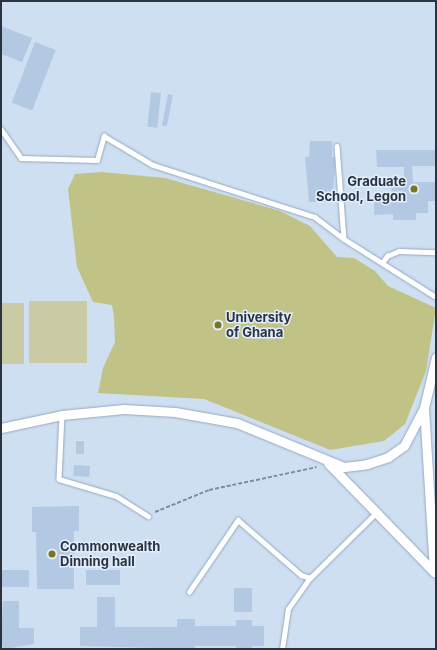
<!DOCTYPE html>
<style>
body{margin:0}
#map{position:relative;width:437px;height:650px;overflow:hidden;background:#e0edfe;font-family:Inter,sans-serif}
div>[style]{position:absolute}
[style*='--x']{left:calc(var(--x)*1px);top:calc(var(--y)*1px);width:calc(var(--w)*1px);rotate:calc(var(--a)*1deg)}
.built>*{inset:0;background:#cfdff2;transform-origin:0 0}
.green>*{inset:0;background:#cacba4;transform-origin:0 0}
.forest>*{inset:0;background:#c1c285}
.building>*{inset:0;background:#b3c8e2;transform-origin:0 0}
.path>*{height:2px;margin-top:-1px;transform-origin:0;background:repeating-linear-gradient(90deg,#818b99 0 4px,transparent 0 6px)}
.roads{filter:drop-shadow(0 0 1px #94a8c2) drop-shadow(0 0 1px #94a8c2)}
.lane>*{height:4.5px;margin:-2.25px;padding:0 2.25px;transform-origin:2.25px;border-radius:2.25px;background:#fff}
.street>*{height:9px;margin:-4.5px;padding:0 4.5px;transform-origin:4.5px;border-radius:4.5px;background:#fff}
.dots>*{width:11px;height:11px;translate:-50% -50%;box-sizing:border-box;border:2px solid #e0edfe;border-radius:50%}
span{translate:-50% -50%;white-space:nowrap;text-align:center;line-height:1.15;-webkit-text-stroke:3px #e0edfe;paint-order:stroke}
.poi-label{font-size:13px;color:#2b333e;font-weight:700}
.right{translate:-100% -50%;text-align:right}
.left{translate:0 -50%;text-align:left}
.frame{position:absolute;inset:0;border:2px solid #2b333e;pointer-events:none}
</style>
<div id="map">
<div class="built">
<i style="left:1px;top:1px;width:435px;height:648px"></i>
</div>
<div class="green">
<i style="left:87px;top:301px;width:62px;height:58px;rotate:90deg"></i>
<i style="left:1px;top:303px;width:23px;height:61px"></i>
</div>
<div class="forest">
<i style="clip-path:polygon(102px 172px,165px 178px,280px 211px,310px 226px,337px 257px,354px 258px,375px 271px,388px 286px,436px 308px,426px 371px,405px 424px,384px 441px,330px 450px,204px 399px,98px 393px,103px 368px,115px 342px,114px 317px,112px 305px,93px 302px,77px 267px,68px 189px,75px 174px)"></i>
</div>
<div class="building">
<i style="clip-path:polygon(1px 26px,32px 38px,22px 62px,1px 54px)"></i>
<i style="left:35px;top:42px;width:22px;height:65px;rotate:21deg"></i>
<i style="left:151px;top:92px;width:10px;height:35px;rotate:6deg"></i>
<i style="left:168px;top:94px;width:5px;height:32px;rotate:11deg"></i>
<i style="clip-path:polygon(310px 141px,332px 141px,332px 157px,336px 157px,332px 202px,309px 202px,305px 157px,309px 157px)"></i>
<i style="clip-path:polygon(376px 150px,436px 150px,436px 166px,412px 166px,413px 182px,436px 182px,436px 201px,428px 201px,428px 213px,416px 213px,416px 220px,393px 220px,393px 214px,374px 215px,374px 195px,392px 195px,391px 182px,404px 182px,404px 167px,377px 167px)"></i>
<i style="left:76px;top:441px;width:8px;height:13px"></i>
<i style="left:74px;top:465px;width:16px;height:11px;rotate:4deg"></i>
<i style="clip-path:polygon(79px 506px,79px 531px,74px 531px,74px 589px,37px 589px,36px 532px,32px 532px,32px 507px)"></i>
<i style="left:1px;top:570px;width:28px;height:17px"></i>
<i style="left:86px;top:570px;width:34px;height:15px"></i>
<i style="left:234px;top:588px;width:18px;height:24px"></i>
<i style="clip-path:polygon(97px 597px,115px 597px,115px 627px,177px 627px,177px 619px,195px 619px,195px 626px,236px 626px,236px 620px,252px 620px,252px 626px,264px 626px,264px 646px,252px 646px,252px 649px,236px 649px,236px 646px,195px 646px,195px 649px,80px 646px,80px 627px,97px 627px)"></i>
<i style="clip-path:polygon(3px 601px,19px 601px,19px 628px,34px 628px,34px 644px,4px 649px,1px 644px)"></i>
</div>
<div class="path">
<i style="--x:155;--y:512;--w:58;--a:-22.2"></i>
<i style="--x:209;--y:490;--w:110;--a:-12"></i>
</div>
<div class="roads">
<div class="lane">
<i style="--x:1;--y:129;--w:35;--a:55"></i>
<i style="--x:21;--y:158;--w:76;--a:1.5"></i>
<i style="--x:97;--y:160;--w:25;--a:-74"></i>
<i style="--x:104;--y:136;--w:57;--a:30.6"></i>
<i style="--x:153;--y:165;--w:170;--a:17.8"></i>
<i style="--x:315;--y:217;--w:36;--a:37"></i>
<i style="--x:337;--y:146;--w:93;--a:85.7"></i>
<i style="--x:344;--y:239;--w:109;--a:32.2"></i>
<i style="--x:382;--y:263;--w:9;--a:-54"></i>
<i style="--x:387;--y:256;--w:13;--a:-23"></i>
<i style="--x:399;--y:251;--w:37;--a:2"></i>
<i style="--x:62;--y:415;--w:64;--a:92.7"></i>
<i style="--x:59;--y:479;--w:59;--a:16.6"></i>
<i style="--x:116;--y:496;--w:38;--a:32"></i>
<i style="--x:189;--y:592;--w:87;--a:-55.8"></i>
<i style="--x:238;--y:520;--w:84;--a:41.1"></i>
<i style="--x:301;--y:575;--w:9;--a:18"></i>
<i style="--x:282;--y:649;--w:40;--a:-81.5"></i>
<i style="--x:288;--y:609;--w:38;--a:-55"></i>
<i style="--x:310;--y:578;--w:94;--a:-44.6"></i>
</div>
<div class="street">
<i style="--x:1;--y:428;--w:62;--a:-12"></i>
<i style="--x:62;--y:415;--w:62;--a:-5.5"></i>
<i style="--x:124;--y:409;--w:51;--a:3.4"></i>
<i style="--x:175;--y:412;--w:63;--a:10.1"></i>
<i style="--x:237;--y:423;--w:116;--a:22.4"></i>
<i style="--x:344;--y:467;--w:23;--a:-7"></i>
<i style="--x:367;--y:464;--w:22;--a:-18"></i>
<i style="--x:388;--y:457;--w:19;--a:-35"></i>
<i style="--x:404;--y:446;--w:43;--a:-62.2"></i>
<i style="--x:328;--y:463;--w:153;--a:45.8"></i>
<i style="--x:434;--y:571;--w:163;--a:-93.5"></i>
<i style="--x:424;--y:408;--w:52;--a:-76.8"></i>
</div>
</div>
<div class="dots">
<i style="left:414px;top:189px;background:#77761c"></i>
<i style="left:218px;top:325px;background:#77761c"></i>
<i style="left:52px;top:554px;background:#77761c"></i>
</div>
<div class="poi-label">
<span class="right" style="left:406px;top:189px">Graduate<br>School, Legon</span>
<span class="left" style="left:226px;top:325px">University<br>of Ghana</span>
<span class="left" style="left:60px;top:554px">Commonwealth<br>Dinning hall</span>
</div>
<div class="frame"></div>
</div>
